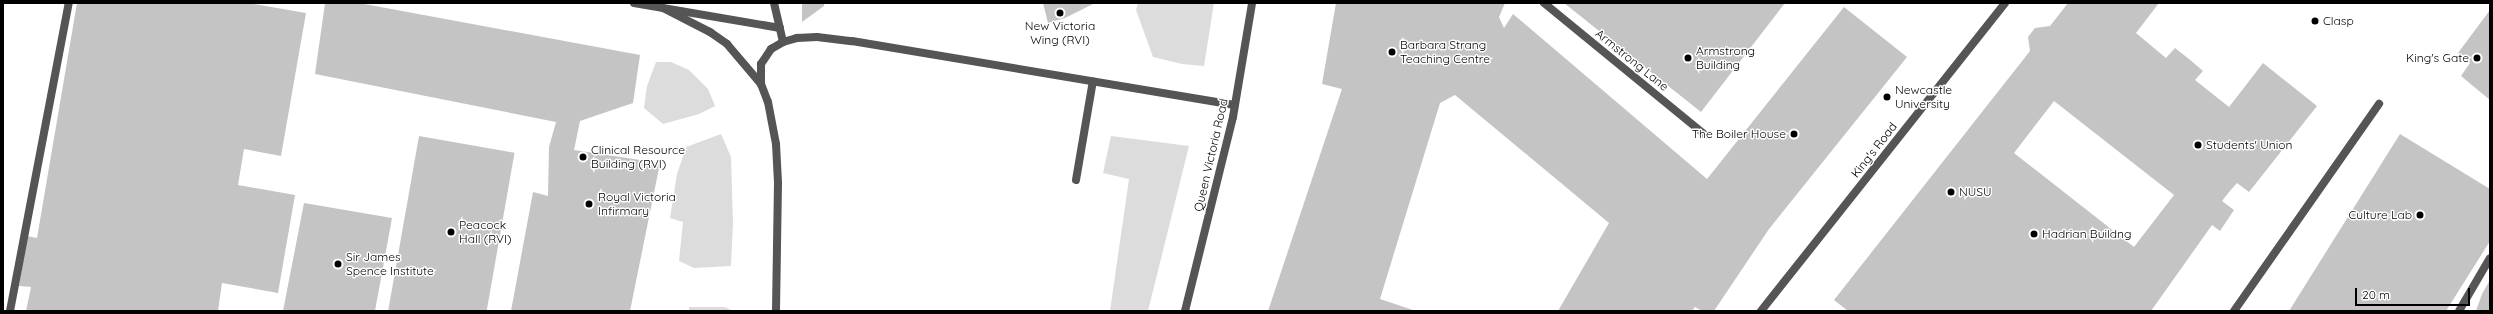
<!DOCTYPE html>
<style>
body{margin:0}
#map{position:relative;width:2493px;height:314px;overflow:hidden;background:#fff;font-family:Quicksand,sans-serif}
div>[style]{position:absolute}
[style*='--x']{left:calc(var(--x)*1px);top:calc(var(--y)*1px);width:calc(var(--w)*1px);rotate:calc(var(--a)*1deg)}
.green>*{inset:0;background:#dcdcdc}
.building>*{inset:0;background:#c4c4c4;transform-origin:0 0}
.service>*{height:8px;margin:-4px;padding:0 4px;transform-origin:4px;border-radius:4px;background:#555}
.pedestrian>*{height:8px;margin:-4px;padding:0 4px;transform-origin:4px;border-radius:4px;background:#555}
.tertiary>*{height:8px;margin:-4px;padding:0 4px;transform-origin:4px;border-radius:4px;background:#555}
.dots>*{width:11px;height:11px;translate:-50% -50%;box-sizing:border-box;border:2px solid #fff;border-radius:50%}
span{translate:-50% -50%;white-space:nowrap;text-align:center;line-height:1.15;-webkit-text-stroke:3px #fff;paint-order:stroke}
.poi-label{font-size:12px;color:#000}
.left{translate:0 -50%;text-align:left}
.right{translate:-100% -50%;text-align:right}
.street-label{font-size:12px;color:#000}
.frame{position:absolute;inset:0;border:4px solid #000;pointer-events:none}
.scale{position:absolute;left:2355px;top:288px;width:115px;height:18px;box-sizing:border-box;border:2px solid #000;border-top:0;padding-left:5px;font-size:12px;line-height:14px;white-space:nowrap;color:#000;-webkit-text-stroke:3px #fff;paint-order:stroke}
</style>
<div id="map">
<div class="green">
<i style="clip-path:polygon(1138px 3px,1214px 3px,1204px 66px,1182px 64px,1153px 57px,1136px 10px)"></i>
<i style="clip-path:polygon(656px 62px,671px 62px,689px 70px,708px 89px,715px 106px,699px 114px,663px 124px,644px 108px,647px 86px)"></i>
<i style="clip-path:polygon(721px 134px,731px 157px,733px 223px,731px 266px,694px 268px,679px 261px,683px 222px,670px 218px,677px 174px,686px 147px)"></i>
<i style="clip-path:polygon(1111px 136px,1189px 146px,1148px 311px,1110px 311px,1129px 179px,1103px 173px)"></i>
<i style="clip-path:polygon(689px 307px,725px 307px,733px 311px,689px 311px)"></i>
</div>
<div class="building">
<i style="clip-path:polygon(77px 3px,248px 3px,306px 13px,281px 156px,244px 149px,238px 185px,295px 195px,278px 293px,222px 283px,218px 311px,26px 311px,31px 287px,19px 286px,27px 236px,37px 238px)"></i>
<i style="clip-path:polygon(325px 3px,359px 3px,640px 55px,633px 103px,580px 121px,574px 150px,660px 163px,630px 311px,511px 311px,533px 192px,548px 196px,549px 147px,556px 122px,315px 74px)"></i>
<i style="clip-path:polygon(802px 3px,824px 3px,824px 6px,802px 22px)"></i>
<i style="clip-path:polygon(1043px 3px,1095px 3px,1065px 18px,1048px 23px)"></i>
<i style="clip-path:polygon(1336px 3px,1505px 3px,1499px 17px,1504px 28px,1513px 14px,1707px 179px,1844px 7px,1907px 57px,1769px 229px,1714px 311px,1702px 311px,1695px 307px,1692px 311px,1558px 311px,1609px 223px,1455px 95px,1440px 103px,1380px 299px,1416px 311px,1268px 311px,1342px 89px,1322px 84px)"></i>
<i style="clip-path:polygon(1564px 3px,1785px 3px,1701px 112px)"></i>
<i style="clip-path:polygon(evenodd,2068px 3px,2159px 3px,2136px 33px,2166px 58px,2175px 48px,2189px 59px,2203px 71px,2195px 80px,2229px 107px,2263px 63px,2317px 106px,2249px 192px,2237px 183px,2229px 192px,2222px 201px,2234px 210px,2220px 231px,2212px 225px,2151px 311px,1848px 311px,1834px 300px,2030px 51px,2028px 37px,2035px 28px,2050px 26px,2068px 3px,2054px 101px,2174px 195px,2134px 247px,2014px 153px,2054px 101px)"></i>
<i style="clip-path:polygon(2490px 10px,2490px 100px,2461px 76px,2470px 63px,2458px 53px)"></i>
<i style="clip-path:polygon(2400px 134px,2490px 189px,2490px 241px,2446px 311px,2289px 311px)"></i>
<i style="left:419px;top:136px;width:97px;height:178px;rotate:10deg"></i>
<i style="clip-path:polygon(304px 203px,392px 218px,375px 311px,283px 311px)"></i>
<i style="clip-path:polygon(2490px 280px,2490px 311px,2476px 311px,2482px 294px)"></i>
</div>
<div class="service">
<i style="--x:634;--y:3;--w:148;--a:9.7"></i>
<i style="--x:774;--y:3;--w:40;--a:77"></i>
<i style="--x:1544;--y:3;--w:208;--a:39.3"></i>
<i style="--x:663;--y:8;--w:53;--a:27.1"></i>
<i style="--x:710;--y:32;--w:21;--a:35"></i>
<i style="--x:727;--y:44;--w:52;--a:49.6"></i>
<i style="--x:761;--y:84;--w:19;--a:69"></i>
<i style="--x:768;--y:102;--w:43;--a:79.2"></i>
<i style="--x:776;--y:144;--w:39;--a:87"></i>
<i style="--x:778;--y:183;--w:128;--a:90.9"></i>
<i style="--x:761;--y:84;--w:20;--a:-90"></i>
<i style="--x:761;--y:64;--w:18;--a:-56"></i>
<i style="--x:771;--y:49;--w:14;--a:-30"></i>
<i style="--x:783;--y:42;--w:15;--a:-16"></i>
<i style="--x:797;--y:38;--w:20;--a:-3"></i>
<i style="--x:817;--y:37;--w:35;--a:7"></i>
<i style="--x:852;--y:41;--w:388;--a:9.5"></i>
<i style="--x:1076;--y:180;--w:100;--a:-80.3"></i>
<i style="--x:10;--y:311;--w:314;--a:-79.2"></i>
<i style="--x:2234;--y:311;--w:253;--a:-55"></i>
<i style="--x:2459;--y:311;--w:61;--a:-59.7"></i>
</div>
<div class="pedestrian">
<i style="--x:1761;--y:311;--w:393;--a:-51.6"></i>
</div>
<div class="tertiary">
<i style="--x:1185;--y:311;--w:200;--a:-76.1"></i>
<i style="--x:1233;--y:117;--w:116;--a:-80.5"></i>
</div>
<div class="dots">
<i style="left:1060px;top:13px;background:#000"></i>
<i style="left:2315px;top:21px;background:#000"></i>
<i style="left:1392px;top:52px;background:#000"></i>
<i style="left:1688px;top:58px;background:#000"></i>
<i style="left:2477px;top:58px;background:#000"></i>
<i style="left:1887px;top:97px;background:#000"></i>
<i style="left:1794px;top:134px;background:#000"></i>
<i style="left:2198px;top:145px;background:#000"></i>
<i style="left:583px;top:157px;background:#000"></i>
<i style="left:1951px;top:192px;background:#000"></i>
<i style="left:589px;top:204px;background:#000"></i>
<i style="left:2420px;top:215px;background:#000"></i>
<i style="left:451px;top:232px;background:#000"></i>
<i style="left:2034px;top:234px;background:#000"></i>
<i style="left:338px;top:264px;background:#000"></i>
</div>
<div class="poi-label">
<span class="left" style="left:2323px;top:21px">Clasp</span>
<span style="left:1060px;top:33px">New Victoria<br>Wing (RVI)</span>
<span class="left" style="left:1400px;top:52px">Barbara Strang<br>Teaching Centre</span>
<span class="left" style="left:1696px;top:58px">Armstrong<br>Building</span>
<span class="right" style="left:2469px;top:58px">King's Gate</span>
<span class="left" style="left:1895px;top:97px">Newcastle<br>University</span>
<span class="right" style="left:1786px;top:134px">The Boiler House</span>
<span class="left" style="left:2206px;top:145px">Students' Union</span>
<span class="left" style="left:591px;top:157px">Clinical Resource<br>Building (RVI)</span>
<span class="left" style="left:1959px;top:192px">NUSU</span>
<span class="left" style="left:598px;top:204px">Royal Victoria<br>Infirmary</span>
<span class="right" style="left:2412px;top:215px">Culture Lab</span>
<span class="left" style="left:459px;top:232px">Peacock<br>Hall (RVI)</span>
<span class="left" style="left:2042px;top:234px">Hadrian Buildng</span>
<span class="left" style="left:346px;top:264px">Sir James<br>Spence Institute</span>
</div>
<div class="street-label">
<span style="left:1632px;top:60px;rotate:39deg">Armstrong Lane</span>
<span style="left:1874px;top:150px;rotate:-52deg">King's Road</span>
<span style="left:1211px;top:155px;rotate:-77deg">Queen Victoria Road</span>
</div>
<div class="frame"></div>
<div class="scale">20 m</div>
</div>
